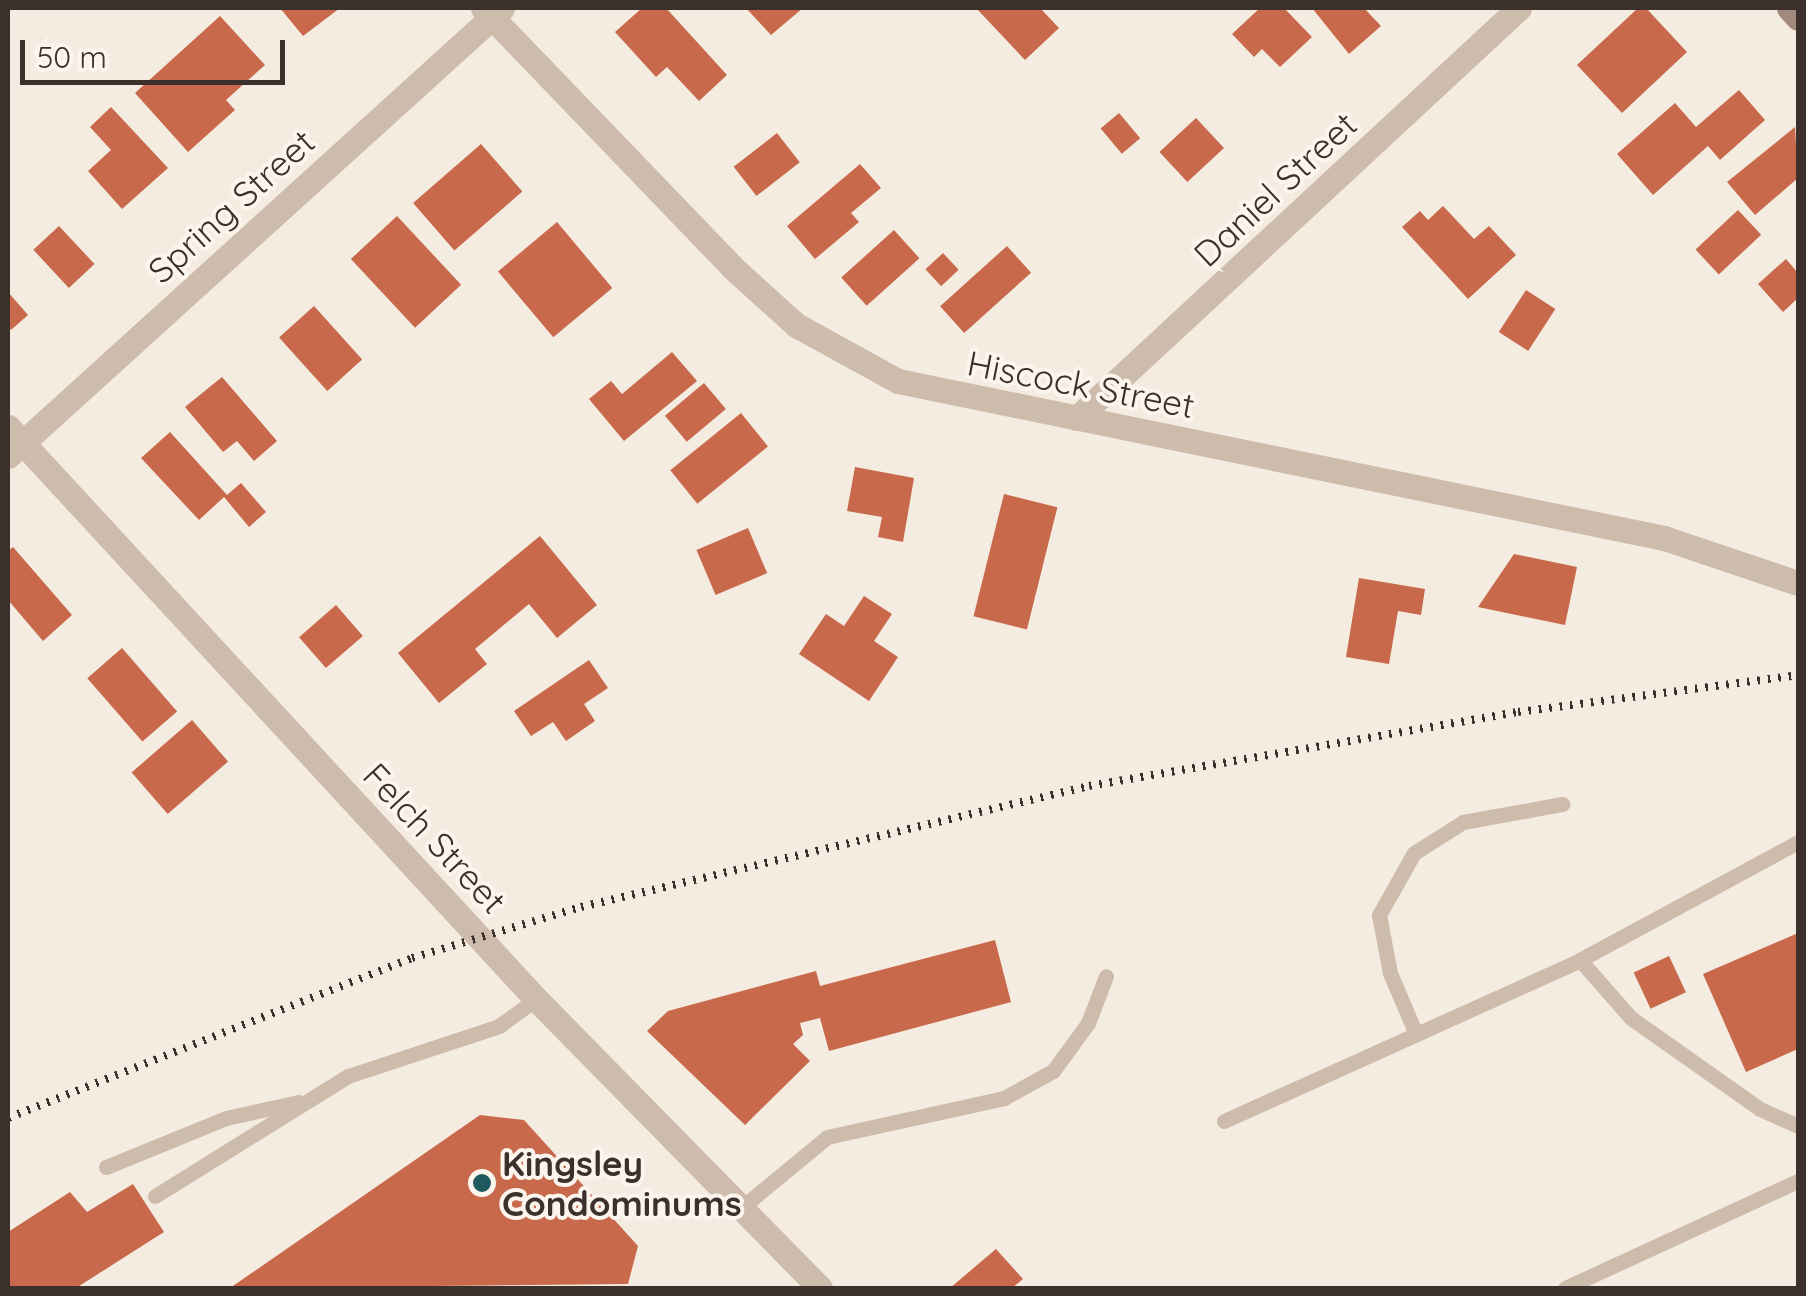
<!DOCTYPE html>
<style>
body{margin:0}
#map{position:relative;width:1806px;height:1296px;overflow:hidden;background:#f4ebe1;font-family:Quicksand,sans-serif}
div>[style]{position:absolute}
[style*='--x']{left:calc(var(--x)*1px);top:calc(var(--y)*1px);width:calc(var(--w)*1px);rotate:calc(var(--a)*1deg)}
.building>*{inset:0;background:#c8694b;transform-origin:0 0}
.lane>*{height:15px;margin:-7.5px;padding:0 7.5px;transform-origin:7.5px;border-radius:7.5px;background:#cdbbac}
.street>*{height:25px;margin:-12.5px;padding:0 12.5px;transform-origin:12.5px;border-radius:12.5px;background:#cdbbac}
.secondary>*{height:25px;margin:-12.5px;padding:0 12.5px;transform-origin:12.5px;border-radius:12.5px;background:#a18a7d}
.rail>*{height:8px;margin-top:-4px;transform-origin:0;background:repeating-linear-gradient(90deg,#3b302b 0 2.5px,transparent 0 10.5px)}
.dots>*{width:28px;height:28px;translate:-50% -50%;box-sizing:border-box;border:5px solid #fbf5ee;border-radius:50%}
span{translate:-50% -50%;white-space:nowrap;text-align:center;line-height:1.15;-webkit-text-stroke:8px #fbf5ee;paint-order:stroke}
.street-label{font-size:35px;color:#3b302b}
.poi-label{font-size:35px;color:#3b302b;font-weight:700}
.left{translate:0 -50%;text-align:left}
.frame{position:absolute;inset:0;border:10px solid #3b302b;pointer-events:none}
.scale{position:absolute;left:20px;top:40px;width:265px;height:45px;box-sizing:border-box;border:5px solid #3b302b;border-top:0;padding-left:12px;font-size:30px;line-height:35px;white-space:nowrap;color:#3b302b;-webkit-text-stroke:8px #fbf5ee;paint-order:stroke}
</style>
<div id="map">
<div class="building">
<i style="clip-path:polygon(280px 8px,340px 8px,303px 36px)"></i>
<i style="clip-path:polygon(642px 8px,666px 8px,727px 75px,699px 101px,667px 67px,656px 77px,615px 32px)"></i>
<i style="clip-path:polygon(746px 8px,803px 8px,771px 35px)"></i>
<i style="clip-path:polygon(976px 8px,1040px 8px,1059px 28px,1025px 60px)"></i>
<i style="clip-path:polygon(1260px 8px,1284px 8px,1312px 37px,1280px 67px,1262px 49px,1254px 57px,1232px 34px)"></i>
<i style="clip-path:polygon(1312px 8px,1364px 8px,1381px 26px,1349px 54px)"></i>
<i style="clip-path:polygon(1638px 8px,1646px 8px,1687px 52px,1622px 113px,1577px 65px)"></i>
<i style="clip-path:polygon(220px 16px,265px 65px,226px 100px,235px 110px,188px 152px,135px 93px)"></i>
<i style="clip-path:polygon(1739px 90px,1765px 120px,1720px 160px,1708px 146px,1653px 195px,1617px 154px,1675px 103px,1696px 127px)"></i>
<i style="clip-path:polygon(111px 107px,168px 168px,122px 209px,88px 171px,111px 150px,90px 127px)"></i>
<i style="left:1119px;top:113px;width:33px;height:24px;rotate:50deg"></i>
<i style="left:1196px;top:118px;width:41px;height:50px;rotate:47deg"></i>
<i style="clip-path:polygon(1795px 127px,1798px 178px,1755px 215px,1727px 182px)"></i>
<i style="left:777px;top:133px;width:37px;height:55px;rotate:52deg"></i>
<i style="left:481px;top:144px;width:63px;height:90px;rotate:49deg"></i>
<i style="clip-path:polygon(860px 164px,881px 188px,851px 213px,859px 222px,815px 259px,787px 226px)"></i>
<i style="clip-path:polygon(1443px 206px,1474px 239px,1489px 226px,1516px 255px,1468px 299px,1402px 227px,1420px 211px,1428px 220px)"></i>
<i style="left:1738px;top:210px;width:34px;height:58px;rotate:47deg"></i>
<i style="left:397px;top:216px;width:94px;height:63px;rotate:47deg"></i>
<i style="left:557px;top:222px;width:86px;height:77px;rotate:50deg"></i>
<i style="left:59px;top:226px;width:52px;height:35px;rotate:47deg"></i>
<i style="left:894px;top:230px;width:38px;height:71px;rotate:48deg"></i>
<i style="left:1007px;top:246px;width:36px;height:90px;rotate:48deg"></i>
<i style="left:943px;top:253px;width:23px;height:24px;rotate:47deg"></i>
<i style="clip-path:polygon(1786px 259px,1798px 273px,1798px 298px,1783px 312px,1758px 284px)"></i>
<i style="left:1526px;top:290px;width:35px;height:50px;rotate:33deg"></i>
<i style="clip-path:polygon(8px 292px,28px 315px,11px 330px,8px 326px)"></i>
<i style="left:314px;top:306px;width:72px;height:47px;rotate:48deg"></i>
<i style="clip-path:polygon(672px 352px,697px 381px,624px 441px,589px 399px,611px 381px,622px 394px)"></i>
<i style="clip-path:polygon(222px 377px,277px 441px,254px 461px,237px 441px,223px 452px,185px 407px)"></i>
<i style="left:704px;top:383px;width:34px;height:51px;rotate:50deg"></i>
<i style="left:741px;top:413px;width:43px;height:91px;rotate:51deg"></i>
<i style="clip-path:polygon(170px 432px,227px 495px,241px 483px,266px 512px,249px 527px,224px 497px,199px 520px,141px 458px)"></i>
<i style="clip-path:polygon(855px 467px,914px 478px,903px 542px,878px 537px,882px 517px,847px 511px)"></i>
<i style="left:1004px;top:494px;width:55px;height:126px;rotate:14deg"></i>
<i style="left:748px;top:528px;width:49px;height:56px;rotate:67deg"></i>
<i style="clip-path:polygon(540px 536px,597px 605px,557px 638px,529px 604px,475px 649px,487px 664px,439px 703px,398px 653px)"></i>
<i style="clip-path:polygon(13px 547px,72px 615px,43px 641px,8px 600px,8px 551px)"></i>
<i style="clip-path:polygon(1514px 554px,1577px 567px,1565px 625px,1478px 607px)"></i>
<i style="clip-path:polygon(1359px 578px,1425px 589px,1421px 615px,1398px 611px,1389px 664px,1346px 657px)"></i>
<i style="clip-path:polygon(864px 596px,892px 614px,874px 641px,898px 657px,869px 701px,799px 654px,826px 614px,844px 626px)"></i>
<i style="left:336px;top:605px;width:41px;height:49px;rotate:49deg"></i>
<i style="left:122px;top:648px;width:84px;height:46px;rotate:49deg"></i>
<i style="clip-path:polygon(589px 660px,608px 688px,584px 704px,595px 721px,566px 741px,553px 722px,531px 736px,514px 711px)"></i>
<i style="left:192px;top:720px;width:55px;height:80px;rotate:49deg"></i>
<i style="clip-path:polygon(1798px 933px,1798px 1049px,1746px 1072px,1703px 974px)"></i>
<i style="clip-path:polygon(995px 940px,1011px 1002px,829px 1051px,820px 1018px,800px 1023px,803px 1035px,793px 1044px,810px 1061px,745px 1125px,647px 1031px,668px 1011px,816px 971px,820px 986px)"></i>
<i style="left:1669px;top:956px;width:40px;height:39px;rotate:65deg"></i>
<i style="clip-path:polygon(480px 1115px,524px 1120px,638px 1246px,628px 1284px,230px 1288px)"></i>
<i style="clip-path:polygon(133px 1184px,164px 1232px,76px 1288px,8px 1288px,8px 1232px,70px 1192px,87px 1212px)"></i>
<i style="clip-path:polygon(996px 1249px,1023px 1279px,1012px 1288px,950px 1288px)"></i>
</div>
<div class="lane">
<i style="--x:1798;--y:842;--w:248;--a:151.6"></i>
<i style="--x:1580;--y:960;--w:77;--a:48.7"></i>
<i style="--x:1631;--y:1018;--w:158;--a:35.2"></i>
<i style="--x:1760;--y:1109;--w:42;--a:24.1"></i>
<i style="--x:1416;--y:1034;--w:66;--a:-113.1"></i>
<i style="--x:1390;--y:973;--w:59;--a:-100.7"></i>
<i style="--x:1379;--y:915;--w:71;--a:-60.6"></i>
<i style="--x:1414;--y:853;--w:58;--a:-32.3"></i>
<i style="--x:1463;--y:822;--w:101;--a:-10.3"></i>
<i style="--x:1224;--y:1121;--w:391;--a:-24.3"></i>
<i style="--x:106;--y:1167;--w:130;--a:-22.2"></i>
<i style="--x:226;--y:1118;--w:74;--a:-12.5"></i>
<i style="--x:155;--y:1196;--w:227;--a:-31.9"></i>
<i style="--x:348;--y:1076;--w:159;--a:-18.3"></i>
<i style="--x:499;--y:1026;--w:46;--a:-36.1"></i>
<i style="--x:741;--y:1208;--w:112;--a:-39.5"></i>
<i style="--x:827;--y:1137;--w:181;--a:-12.4"></i>
<i style="--x:1004;--y:1098;--w:56;--a:-28.9"></i>
<i style="--x:1053;--y:1071;--w:59;--a:-53.9"></i>
<i style="--x:1088;--y:1023;--w:50;--a:-69"></i>
<i style="--x:1565;--y:1288;--w:256;--a:-24.7"></i>
</div>
<div class="street">
<i style="--x:483;--y:8;--w:359;--a:46.1"></i>
<i style="--x:732;--y:267;--w:86;--a:42.2"></i>
<i style="--x:796;--y:325;--w:116;--a:28.8"></i>
<i style="--x:898;--y:381;--w:782;--a:11.58"></i>
<i style="--x:1664;--y:538;--w:141;--a:18.6"></i>
<i style="--x:1077;--y:418;--w:603;--a:-42.85"></i>
<i style="--x:8;--y:427;--w:778;--a:47.29"></i>
<i style="--x:536;--y:999;--w:405;--a:45.5"></i>
<i style="--x:8;--y:456;--w:667;--a:-42.2"></i>
</div>
<div class="secondary">
<i style="--x:1789;--y:8;--w:13;--a:48"></i>
</div>
<div class="rail">
<i style="--x:8;--y:1118;--w:435;--a:-21.6"></i>
<i style="--x:412;--y:958;--w:177;--a:-16.8"></i>
<i style="--x:581;--y:907;--w:522;--a:-13.4"></i>
<i style="--x:1089;--y:786;--w:435;--a:-9.8"></i>
<i style="--x:1518;--y:712;--w:282;--a:-7.5"></i>
</div>
<div class="dots">
<i style="left:482px;top:1183px;background:#1f5a5e"></i>
</div>
<div class="street-label">
<span style="left:1275px;top:189px;rotate:-43deg">Daniel Street</span>
<span style="left:231px;top:206px;rotate:-42deg">Spring Street</span>
<span style="left:1081px;top:384px;rotate:11deg">Hiscock Street</span>
<span style="left:435px;top:838px;rotate:47deg">Felch Street</span>
</div>
<div class="poi-label">
<span class="left" style="left:502px;top:1183px">Kingsley<br>Condominums</span>
</div>
<div class="frame"></div>
<div class="scale">50 m</div>
</div>
